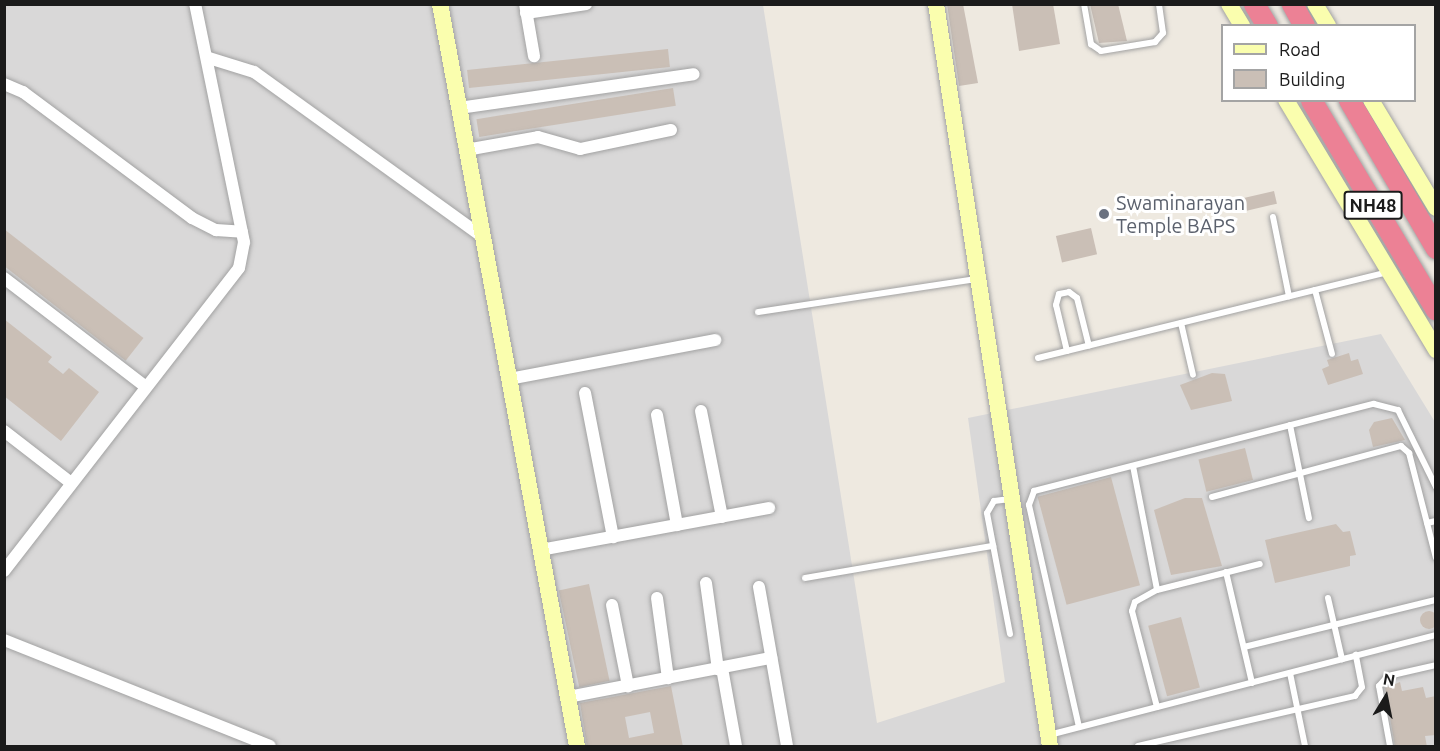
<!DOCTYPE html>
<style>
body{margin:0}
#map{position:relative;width:1440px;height:751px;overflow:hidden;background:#eee9e0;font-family:Ubuntu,sans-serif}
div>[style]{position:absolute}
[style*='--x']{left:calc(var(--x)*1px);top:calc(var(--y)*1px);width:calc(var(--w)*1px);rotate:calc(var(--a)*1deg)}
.residential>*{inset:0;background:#d9d8d8}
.building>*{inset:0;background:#cabfb6;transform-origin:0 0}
.round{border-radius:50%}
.roads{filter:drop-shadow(0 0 2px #a2a2a2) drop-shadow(0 0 2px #a2a2a2)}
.lane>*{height:6px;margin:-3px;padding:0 3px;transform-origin:3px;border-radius:3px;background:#fff}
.street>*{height:12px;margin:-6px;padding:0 6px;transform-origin:6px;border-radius:6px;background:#fff}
.secondary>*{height:16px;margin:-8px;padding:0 8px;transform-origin:8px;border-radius:8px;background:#fafeae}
.highway>*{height:21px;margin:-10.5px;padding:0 10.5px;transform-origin:10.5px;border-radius:10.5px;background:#ec8195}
.dots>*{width:16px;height:16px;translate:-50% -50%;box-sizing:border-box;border:3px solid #fff;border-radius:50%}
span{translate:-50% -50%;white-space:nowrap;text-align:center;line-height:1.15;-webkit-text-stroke:6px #fff;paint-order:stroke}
.shield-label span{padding:2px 4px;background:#fff;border:2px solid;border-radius:4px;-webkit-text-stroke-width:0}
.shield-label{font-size:18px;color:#1b1b1b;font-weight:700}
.worship-label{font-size:20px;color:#5b616d}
.left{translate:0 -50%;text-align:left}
.frame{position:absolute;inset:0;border:6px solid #1b1b1b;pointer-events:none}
.legend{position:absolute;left:1221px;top:24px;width:195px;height:78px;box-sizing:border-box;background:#fff;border:2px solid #a4a4a4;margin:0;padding:8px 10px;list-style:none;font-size:18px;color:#1b1b1b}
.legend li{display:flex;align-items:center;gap:12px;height:30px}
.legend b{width:30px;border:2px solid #a4a4a4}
.north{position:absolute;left:1356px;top:667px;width:60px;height:60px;-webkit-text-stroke:4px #fff;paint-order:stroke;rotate:10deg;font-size:16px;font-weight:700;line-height:24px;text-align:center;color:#1b1b1b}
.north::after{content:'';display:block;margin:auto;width:21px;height:27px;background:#1b1b1b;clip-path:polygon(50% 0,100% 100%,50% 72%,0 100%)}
</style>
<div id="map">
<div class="residential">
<i style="clip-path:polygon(4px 5px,763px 5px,877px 723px,1005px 682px,968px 418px,1381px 334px,1435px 422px,1435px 746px,5px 746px)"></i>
</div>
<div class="building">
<i style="clip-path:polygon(947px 4px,963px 4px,978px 83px,959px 86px)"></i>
<i style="clip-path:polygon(1012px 4px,1053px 4px,1060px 44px,1019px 51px)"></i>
<i style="clip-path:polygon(1090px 4px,1118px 4px,1127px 41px,1099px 43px)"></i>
<i style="left:668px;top:49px;width:18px;height:202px;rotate:84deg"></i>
<i style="left:673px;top:88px;width:18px;height:199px;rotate:81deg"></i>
<i style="left:1274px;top:191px;width:13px;height:31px;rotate:77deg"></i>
<i style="left:1091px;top:228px;width:27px;height:36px;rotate:77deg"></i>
<i style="left:4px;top:229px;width:177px;height:29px;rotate:38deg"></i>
<i style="clip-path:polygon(4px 319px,52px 357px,48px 362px,63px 374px,69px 368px,99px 392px,61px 441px,4px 396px)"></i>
<i style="clip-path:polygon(1349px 353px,1351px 361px,1358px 359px,1363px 374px,1328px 385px,1322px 369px,1329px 366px,1327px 360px)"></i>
<i style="clip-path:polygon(1212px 373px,1225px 374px,1232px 401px,1191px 410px,1180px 385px)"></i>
<i style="clip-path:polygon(1392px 418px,1405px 440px,1373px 447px,1369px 430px,1374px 422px)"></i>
<i style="left:1245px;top:448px;width:33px;height:48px;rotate:76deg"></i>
<i style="left:1111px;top:477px;width:112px;height:76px;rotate:75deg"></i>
<i style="clip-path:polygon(1185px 498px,1202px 498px,1222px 566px,1171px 575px,1154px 510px)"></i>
<i style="clip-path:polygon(1336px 524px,1343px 532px,1350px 531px,1356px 555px,1350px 556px,1350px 566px,1275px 583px,1265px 540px)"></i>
<i style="left:589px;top:584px;width:99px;height:31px;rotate:78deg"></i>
<i class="round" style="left:1420px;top:611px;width:18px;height:18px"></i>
<i style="left:1181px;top:617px;width:73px;height:34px;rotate:75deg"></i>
<i style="clip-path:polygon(1400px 682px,1402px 691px,1423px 687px,1426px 698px,1436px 696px,1436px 735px,1425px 736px,1427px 747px,1395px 747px,1385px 688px)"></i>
<i style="clip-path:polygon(evenodd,671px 686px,683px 747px,587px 747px,580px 703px,671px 686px,650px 712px,654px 733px,629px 738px,625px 717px,650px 712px)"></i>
</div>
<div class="roads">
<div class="lane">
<i style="--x:1084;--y:4;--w:41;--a:80.1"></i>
<i style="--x:1091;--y:44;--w:12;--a:35"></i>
<i style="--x:1101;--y:51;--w:55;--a:-9.5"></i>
<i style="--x:1155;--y:42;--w:12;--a:-48"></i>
<i style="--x:1163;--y:33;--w:29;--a:-98"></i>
<i style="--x:1273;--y:217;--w:81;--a:78.6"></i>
<i style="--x:1315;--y:290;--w:66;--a:75.1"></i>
<i style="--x:758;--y:312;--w:221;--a:-8.6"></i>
<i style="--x:1181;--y:323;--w:53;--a:77"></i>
<i style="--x:1067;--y:351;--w:47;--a:-103.4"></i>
<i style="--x:1056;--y:305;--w:11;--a:-75"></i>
<i style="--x:1059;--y:294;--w:10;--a:-11"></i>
<i style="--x:1069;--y:292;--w:10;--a:37"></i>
<i style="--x:1077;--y:298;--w:49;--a:76"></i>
<i style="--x:1038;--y:358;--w:359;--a:-13.8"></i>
<i style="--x:1290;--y:425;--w:95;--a:78.5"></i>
<i style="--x:1133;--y:466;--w:126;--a:79"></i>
<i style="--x:1212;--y:497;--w:196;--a:-15.1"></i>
<i style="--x:1401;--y:446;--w:11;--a:41"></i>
<i style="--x:1409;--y:453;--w:108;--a:75.6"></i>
<i style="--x:1427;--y:523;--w:9;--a:-13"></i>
<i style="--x:1226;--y:572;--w:114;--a:76.8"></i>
<i style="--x:805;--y:578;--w:191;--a:-9.7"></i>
<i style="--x:1328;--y:598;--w:63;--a:77.1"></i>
<i style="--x:1010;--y:634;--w:123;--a:-100.8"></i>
<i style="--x:987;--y:513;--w:14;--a:-60"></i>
<i style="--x:994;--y:501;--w:16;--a:-7"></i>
<i style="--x:1244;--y:647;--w:198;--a:-13.8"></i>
<i style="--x:1290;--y:673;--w:75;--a:78.4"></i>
<i style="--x:1157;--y:707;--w:99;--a:-104.6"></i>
<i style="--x:1132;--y:611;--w:9;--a:-72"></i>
<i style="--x:1135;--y:602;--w:25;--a:-29"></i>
<i style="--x:1157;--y:590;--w:106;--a:-14.2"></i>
<i style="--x:1079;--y:727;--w:228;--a:-102.7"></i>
<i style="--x:1029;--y:505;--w:15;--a:-70"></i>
<i style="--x:1034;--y:491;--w:351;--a:-14.4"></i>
<i style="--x:1374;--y:404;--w:25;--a:14"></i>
<i style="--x:1398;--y:410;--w:86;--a:63.7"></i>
<i style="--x:1049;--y:735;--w:400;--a:-14.5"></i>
<i style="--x:1138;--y:746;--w:223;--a:-13"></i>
<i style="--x:1355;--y:696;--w:11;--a:-52"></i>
<i style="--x:1362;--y:687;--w:33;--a:-101"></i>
<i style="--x:1390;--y:746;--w:61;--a:-100.4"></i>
<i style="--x:1379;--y:686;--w:13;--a:-48"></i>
<i style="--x:1388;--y:676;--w:49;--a:-12.9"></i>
</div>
<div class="street">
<i style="--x:525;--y:4;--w:53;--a:80.2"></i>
<i style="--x:526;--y:13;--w:61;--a:-8.5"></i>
<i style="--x:209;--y:58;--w:47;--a:17.3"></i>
<i style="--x:254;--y:72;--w:282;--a:35.8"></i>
<i style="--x:4;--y:84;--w:21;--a:23"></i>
<i style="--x:23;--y:92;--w:211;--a:36.7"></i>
<i style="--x:192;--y:218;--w:27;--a:27"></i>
<i style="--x:216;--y:230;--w:26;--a:4"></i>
<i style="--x:459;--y:108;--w:237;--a:-8.2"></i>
<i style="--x:466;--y:150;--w:73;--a:-10.2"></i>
<i style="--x:538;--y:137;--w:44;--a:15.9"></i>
<i style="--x:580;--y:149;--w:93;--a:-11.8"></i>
<i style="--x:4;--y:278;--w:179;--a:37.5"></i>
<i style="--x:509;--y:379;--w:210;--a:-10.7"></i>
<i style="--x:585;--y:393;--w:147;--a:79"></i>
<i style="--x:701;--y:411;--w:108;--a:78.8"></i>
<i style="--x:657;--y:415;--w:112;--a:79.7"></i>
<i style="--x:4;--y:431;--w:85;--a:37.8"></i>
<i style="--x:540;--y:550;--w:233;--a:-10.4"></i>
<i style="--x:4;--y:571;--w:383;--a:-52.2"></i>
<i style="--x:239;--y:268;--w:26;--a:-79"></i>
<i style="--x:244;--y:242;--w:243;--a:-101.6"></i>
<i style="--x:706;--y:583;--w:87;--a:82.1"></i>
<i style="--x:759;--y:587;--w:161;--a:80"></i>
<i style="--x:657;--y:598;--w:81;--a:82.2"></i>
<i style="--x:612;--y:605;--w:83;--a:78.8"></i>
<i style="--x:4;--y:640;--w:286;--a:21.7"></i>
<i style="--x:722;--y:668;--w:79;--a:79.8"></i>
<i style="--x:568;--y:697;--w:207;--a:-10.9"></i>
</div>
<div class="secondary">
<i style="--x:440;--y:4;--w:755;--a:79.54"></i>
<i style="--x:936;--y:4;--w:751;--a:81.27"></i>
<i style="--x:1229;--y:4;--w:26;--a:59"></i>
<i style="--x:1315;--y:4;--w:26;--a:59"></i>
<i style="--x:1286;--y:100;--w:292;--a:59"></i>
<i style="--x:1371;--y:100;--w:126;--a:59"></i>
</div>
<div class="highway">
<i style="--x:1254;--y:4;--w:26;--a:59"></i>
<i style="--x:1292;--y:4;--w:25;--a:61"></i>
<i style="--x:1311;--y:100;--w:244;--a:59.2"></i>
<i style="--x:1349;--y:100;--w:172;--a:59.6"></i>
</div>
</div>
<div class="dots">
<i style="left:1104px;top:214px;background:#6b7280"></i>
</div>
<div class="shield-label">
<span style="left:1373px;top:205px">NH48</span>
</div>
<div class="worship-label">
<span class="left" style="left:1116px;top:214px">Swaminarayan<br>Temple BAPS</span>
</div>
<div class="frame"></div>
<ul class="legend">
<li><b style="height:8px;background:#fafeae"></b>Road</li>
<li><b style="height:16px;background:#cabfb6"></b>Building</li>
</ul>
<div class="north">N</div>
</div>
